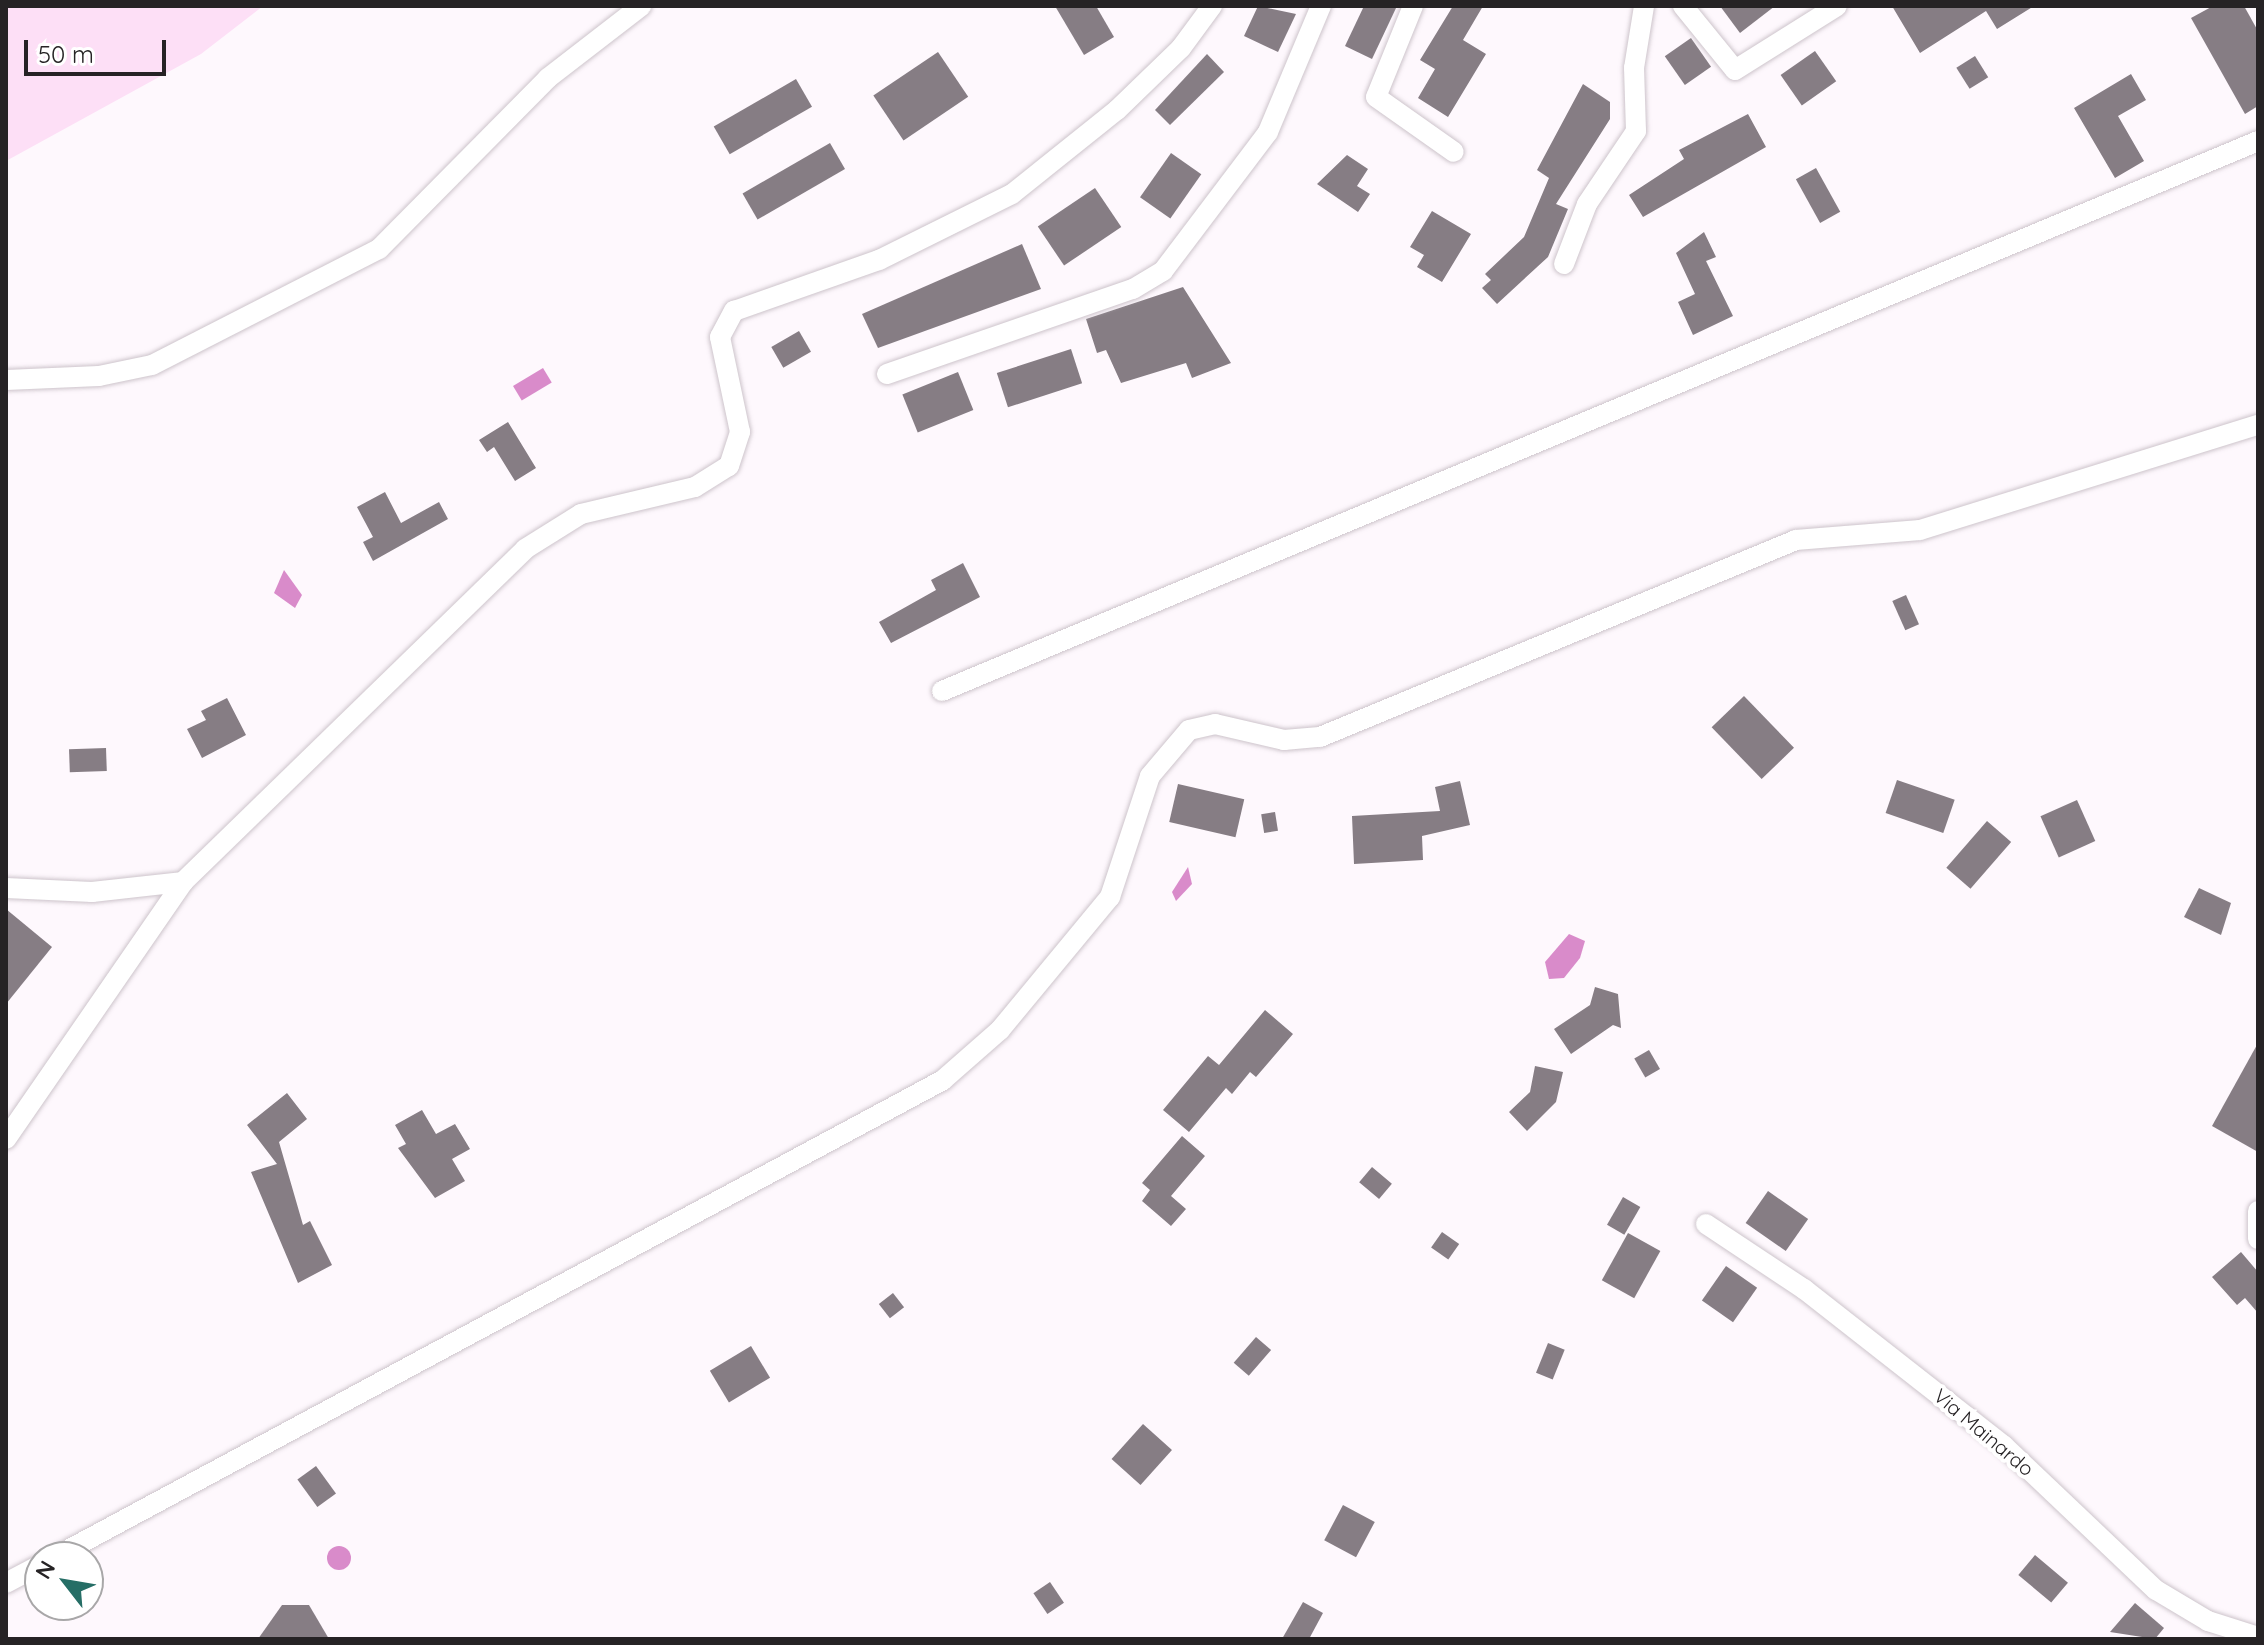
<!DOCTYPE html>
<style>
body{margin:0}
#map{position:relative;width:2264px;height:1645px;overflow:hidden;background:#fef8fd;font-family:Quicksand,sans-serif}
div>[style]{position:absolute}
[style*='--x']{left:calc(var(--x)*1px);top:calc(var(--y)*1px);width:calc(var(--w)*1px);rotate:calc(var(--a)*1deg)}
.green>*{inset:0;background:#fddff6}
.water>*{inset:0;background:#d98bca;transform-origin:0 0}
.round{border-radius:50%}
.building>*{inset:0;background:#867d84;transform-origin:0 0}
.roads{filter:drop-shadow(0 0 2px #cdc4cb) drop-shadow(0 0 2px #cdc4cb)}
.minor>*{height:20px;margin:-10px;padding:0 10px;transform-origin:10px;border-radius:10px;background:#fff}
span{translate:-50% -50%;white-space:nowrap;text-align:center;line-height:1.15;-webkit-text-stroke:8px #fff;paint-order:stroke}
.street-label{font-size:20px;color:#262325}
.frame{position:absolute;inset:0;border:8px solid #262325;pointer-events:none}
.north{position:absolute;left:24px;top:1541px;width:80px;height:80px;box-sizing:border-box;background:#fff;border:2px solid #a8a7a8;border-radius:50%;rotate:301deg;font-size:22px;font-weight:700;line-height:32px;text-align:center;color:#262325}
.north::after{content:'';display:block;margin:auto;width:28px;height:36px;background:#266e66;clip-path:polygon(50% 0,100% 100%,50% 72%,0 100%)}
.scale{position:absolute;left:24px;top:40px;width:142px;height:36px;box-sizing:border-box;border:4px solid #262325;border-top:0;padding-left:10px;font-size:24px;line-height:28px;white-space:nowrap;color:#262325;-webkit-text-stroke:6px #fff;paint-order:stroke}
</style>
<div id="map">
<div class="green">
<i style="clip-path:polygon(6px 6px,263px 6px,201px 54px,6px 161px)"></i>
</div>
<div class="water">
<i style="left:543px;top:368px;width:17px;height:35px;rotate:59deg"></i>
<i style="clip-path:polygon(284px 570px,302px 595px,295px 608px,274px 593px)"></i>
<i style="clip-path:polygon(1188px 867px,1192px 884px,1176px 901px,1172px 892px)"></i>
<i style="clip-path:polygon(1569px 934px,1585px 941px,1580px 958px,1564px 978px,1549px 979px,1545px 962px)"></i>
<i class="round" style="left:327px;top:1546px;width:24px;height:24px"></i>
</div>
<div class="building">
<i style="clip-path:polygon(1055px 6px,1096px 6px,1114px 37px,1084px 55px)"></i>
<i style="clip-path:polygon(1258px 6px,1296px 14px,1278px 52px,1244px 36px)"></i>
<i style="clip-path:polygon(1364px 6px,1397px 6px,1372px 59px,1345px 46px)"></i>
<i style="clip-path:polygon(1453px 6px,1483px 6px,1463px 40px,1486px 54px,1448px 117px,1418px 98px,1435px 69px,1420px 60px)"></i>
<i style="clip-path:polygon(1720px 6px,1775px 6px,1740px 33px)"></i>
<i style="clip-path:polygon(1892px 6px,2034px 6px,1997px 29px,1986px 11px,1920px 53px)"></i>
<i style="clip-path:polygon(2213px 6px,2244px 6px,2258px 31px,2258px 106px,2245px 114px,2191px 18px)"></i>
<i style="left:1691px;top:38px;width:35px;height:32px;rotate:55deg"></i>
<i style="left:1815px;top:51px;width:37px;height:42px;rotate:55deg"></i>
<i style="left:938px;top:52px;width:54px;height:78px;rotate:56deg"></i>
<i style="clip-path:polygon(1207px 54px,1224px 72px,1170px 125px,1155px 110px)"></i>
<i style="left:1975px;top:56px;width:25px;height:22px;rotate:58deg"></i>
<i style="clip-path:polygon(2131px 74px,2146px 100px,2118px 116px,2144px 161px,2115px 178px,2074px 108px)"></i>
<i style="left:796px;top:79px;width:32px;height:95px;rotate:60deg"></i>
<i style="clip-path:polygon(1583px 84px,1610px 102px,1610px 119px,1556px 204px,1568px 209px,1548px 257px,1497px 304px,1482px 288px,1491px 280px,1485px 274px,1524px 237px,1549px 178px,1537px 170px)"></i>
<i style="clip-path:polygon(1748px 114px,1766px 147px,1643px 217px,1629px 195px,1684px 159px,1679px 150px)"></i>
<i style="left:830px;top:143px;width:30px;height:101px;rotate:60deg"></i>
<i style="left:1171px;top:153px;width:37px;height:54px;rotate:35deg"></i>
<i style="clip-path:polygon(1347px 155px,1368px 169px,1357px 186px,1370px 194px,1358px 212px,1317px 184px)"></i>
<i style="left:1816px;top:168px;width:50px;height:23px;rotate:61deg"></i>
<i style="left:1095px;top:188px;width:47px;height:69px;rotate:56deg"></i>
<i style="clip-path:polygon(1432px 211px,1471px 234px,1442px 282px,1417px 267px,1424px 255px,1410px 247px)"></i>
<i style="clip-path:polygon(1704px 232px,1716px 257px,1706px 261px,1733px 316px,1693px 335px,1678px 302px,1695px 294px,1676px 253px)"></i>
<i style="clip-path:polygon(1022px 244px,1041px 289px,878px 348px,862px 314px)"></i>
<i style="clip-path:polygon(1183px 287px,1231px 363px,1192px 378px,1186px 363px,1121px 383px,1106px 350px,1097px 353px,1086px 319px)"></i>
<i style="left:799px;top:331px;width:24px;height:32px;rotate:60deg"></i>
<i style="left:1071px;top:349px;width:36px;height:78px;rotate:72deg"></i>
<i style="left:958px;top:372px;width:41px;height:60px;rotate:68deg"></i>
<i style="clip-path:polygon(508px 422px,536px 468px,515px 481px,494px 447px,487px 452px,479px 440px)"></i>
<i style="clip-path:polygon(385px 492px,401px 523px,439px 502px,448px 519px,373px 561px,363px 542px,373px 537px,357px 507px)"></i>
<i style="clip-path:polygon(963px 563px,980px 597px,891px 643px,879px 622px,936px 590px,931px 580px)"></i>
<i style="left:1906px;top:595px;width:32px;height:15px;rotate:66deg"></i>
<i style="left:1744px;top:696px;width:72px;height:45px;rotate:46deg"></i>
<i style="clip-path:polygon(227px 698px,246px 735px,202px 758px,187px 729px,206px 720px,201px 711px)"></i>
<i style="left:106px;top:748px;width:23px;height:37px;rotate:88deg"></i>
<i style="left:1897px;top:780px;width:61px;height:35px;rotate:19deg"></i>
<i style="clip-path:polygon(1460px 781px,1470px 825px,1422px 836px,1423px 860px,1354px 864px,1352px 816px,1440px 811px,1435px 787px)"></i>
<i style="left:1178px;top:784px;width:68px;height:39px;rotate:13deg"></i>
<i style="left:2077px;top:800px;width:45px;height:40px;rotate:66deg"></i>
<i style="left:1275px;top:812px;width:19px;height:14px;rotate:81deg"></i>
<i style="left:1987px;top:821px;width:32px;height:62px;rotate:41deg"></i>
<i style="clip-path:polygon(2199px 888px,2231px 903px,2221px 935px,2184px 917px)"></i>
<i style="clip-path:polygon(6px 909px,52px 947px,6px 1004px)"></i>
<i style="clip-path:polygon(1595px 987px,1618px 994px,1621px 1028px,1613px 1025px,1571px 1054px,1554px 1029px,1590px 1005px)"></i>
<i style="clip-path:polygon(1265px 1010px,1293px 1034px,1256px 1077px,1250px 1072px,1232px 1094px,1226px 1088px,1189px 1132px,1163px 1110px,1208px 1056px,1219px 1065px)"></i>
<i style="clip-path:polygon(2258px 1043px,2258px 1152px,2212px 1126px)"></i>
<i style="left:1649px;top:1050px;width:22px;height:17px;rotate:60deg"></i>
<i style="clip-path:polygon(1535px 1066px,1563px 1072px,1556px 1102px,1527px 1131px,1509px 1112px,1530px 1092px)"></i>
<i style="clip-path:polygon(287px 1093px,307px 1119px,279px 1142px,303px 1225px,310px 1221px,332px 1265px,298px 1283px,251px 1172px,277px 1164px,247px 1125px)"></i>
<i style="clip-path:polygon(422px 1110px,436px 1134px,455px 1124px,470px 1149px,452px 1159px,465px 1181px,435px 1198px,398px 1148px,406px 1144px,395px 1125px)"></i>
<i style="clip-path:polygon(1182px 1136px,1205px 1156px,1171px 1196px,1186px 1209px,1171px 1226px,1142px 1201px,1150px 1190px,1142px 1183px)"></i>
<i style="left:1372px;top:1167px;width:26px;height:20px;rotate:40deg"></i>
<i style="left:1768px;top:1191px;width:49px;height:39px;rotate:35deg"></i>
<i style="left:1623px;top:1197px;width:20px;height:32px;rotate:30deg"></i>
<i style="left:1442px;top:1232px;width:21px;height:19px;rotate:35deg"></i>
<i style="left:1628px;top:1233px;width:37px;height:54px;rotate:29deg"></i>
<i style="clip-path:polygon(2241px 1252px,2258px 1272px,2258px 1313px,2245px 1298px,2237px 1305px,2212px 1277px)"></i>
<i style="left:1726px;top:1266px;width:38px;height:42px;rotate:35deg"></i>
<i style="left:893px;top:1293px;width:18px;height:18px;rotate:52deg"></i>
<i style="left:1256px;top:1337px;width:20px;height:34px;rotate:41deg"></i>
<i style="left:1548px;top:1343px;width:18px;height:32px;rotate:22deg"></i>
<i style="left:751px;top:1346px;width:37px;height:48px;rotate:59deg"></i>
<i style="left:1143px;top:1424px;width:39px;height:47px;rotate:42deg"></i>
<i style="left:316px;top:1466px;width:34px;height:23px;rotate:54deg"></i>
<i style="left:1343px;top:1505px;width:36px;height:40px;rotate:28deg"></i>
<i style="left:2035px;top:1555px;width:43px;height:26px;rotate:40deg"></i>
<i style="left:1050px;top:1582px;width:25px;height:20px;rotate:56deg"></i>
<i style="clip-path:polygon(1303px 1602px,1323px 1613px,1309px 1639px,1282px 1639px)"></i>
<i style="clip-path:polygon(2135px 1603px,2164px 1628px,2155px 1639px,2110px 1632px)"></i>
<i style="clip-path:polygon(282px 1605px,309px 1605px,329px 1639px,258px 1639px)"></i>
</div>
<div class="roads">
<div class="minor">
<i style="--x:1413;--y:6;--w:98;--a:112.1"></i>
<i style="--x:1376;--y:97;--w:95;--a:35.2"></i>
<i style="--x:1683;--y:6;--w:82;--a:50.9"></i>
<i style="--x:1735;--y:70;--w:120;--a:-32.1"></i>
<i style="--x:1564;--y:264;--w:64;--a:-69"></i>
<i style="--x:1587;--y:204;--w:88;--a:-56.1"></i>
<i style="--x:1636;--y:131;--w:63;--a:-91.8"></i>
<i style="--x:1634;--y:68;--w:63;--a:-80.8"></i>
<i style="--x:887;--y:374;--w:260;--a:-19.1"></i>
<i style="--x:1133;--y:289;--w:35;--a:-31"></i>
<i style="--x:1163;--y:271;--w:174;--a:-52.9"></i>
<i style="--x:1268;--y:132;--w:137;--a:-67.2"></i>
<i style="--x:6;--y:380;--w:93;--a:-2.5"></i>
<i style="--x:99;--y:376;--w:54;--a:-11.7"></i>
<i style="--x:152;--y:365;--w:255;--a:-27.1"></i>
<i style="--x:379;--y:249;--w:240;--a:-45.3"></i>
<i style="--x:548;--y:78;--w:118;--a:-37.7"></i>
<i style="--x:942;--y:691;--w:1426;--a:-22.68"></i>
<i style="--x:6;--y:888;--w:86;--a:2.7"></i>
<i style="--x:92;--y:892;--w:92;--a:-6.3"></i>
<i style="--x:6;--y:1139;--w:312;--a:-55.4"></i>
<i style="--x:183;--y:882;--w:477;--a:-44.2"></i>
<i style="--x:525;--y:549;--w:66;--a:-32"></i>
<i style="--x:581;--y:514;--w:117;--a:-13.3"></i>
<i style="--x:695;--y:487;--w:40;--a:-32"></i>
<i style="--x:729;--y:466;--w:36;--a:-72"></i>
<i style="--x:740;--y:432;--w:97;--a:-101.9"></i>
<i style="--x:720;--y:337;--w:30;--a:-62"></i>
<i style="--x:734;--y:311;--w:154;--a:-19.4"></i>
<i style="--x:879;--y:260;--w:148;--a:-26.4"></i>
<i style="--x:1012;--y:194;--w:134;--a:-38.7"></i>
<i style="--x:1117;--y:110;--w:89;--a:-44.1"></i>
<i style="--x:1181;--y:48;--w:52;--a:-53.6"></i>
<i style="--x:2258;--y:1211;--w:28;--a:90"></i>
<i style="--x:1706;--y:1224;--w:118;--a:33.6"></i>
<i style="--x:1804;--y:1289;--w:254;--a:38.1"></i>
<i style="--x:2004;--y:1446;--w:209;--a:43.5"></i>
<i style="--x:2156;--y:1590;--w:61;--a:30.8"></i>
<i style="--x:2208;--y:1621;--w:52;--a:17.7"></i>
<i style="--x:55;--y:1557;--w:1008;--a:-28.24"></i>
<i style="--x:943;--y:1080;--w:76;--a:-41.3"></i>
<i style="--x:1000;--y:1030;--w:173;--a:-50.4"></i>
<i style="--x:1110;--y:897;--w:127;--a:-71.7"></i>
<i style="--x:1150;--y:776;--w:60;--a:-49.7"></i>
<i style="--x:1189;--y:730;--w:27;--a:-13"></i>
<i style="--x:1215;--y:724;--w:71;--a:13.1"></i>
<i style="--x:1284;--y:740;--w:36;--a:-5"></i>
<i style="--x:1320;--y:737;--w:515;--a:-22.48"></i>
<i style="--x:1796;--y:540;--w:124;--a:-4.6"></i>
<i style="--x:1920;--y:530;--w:354;--a:-17.3"></i>
<i style="--x:6;--y:1583;--w:38;--a:-28"></i>
</div>
</div>
<div class="street-label">
<span style="left:1984px;top:1432px;rotate:40deg">Via Mainardo</span>
</div>
<div class="frame"></div>
<div class="north">N</div>
<div class="scale">50 m</div>
</div>
